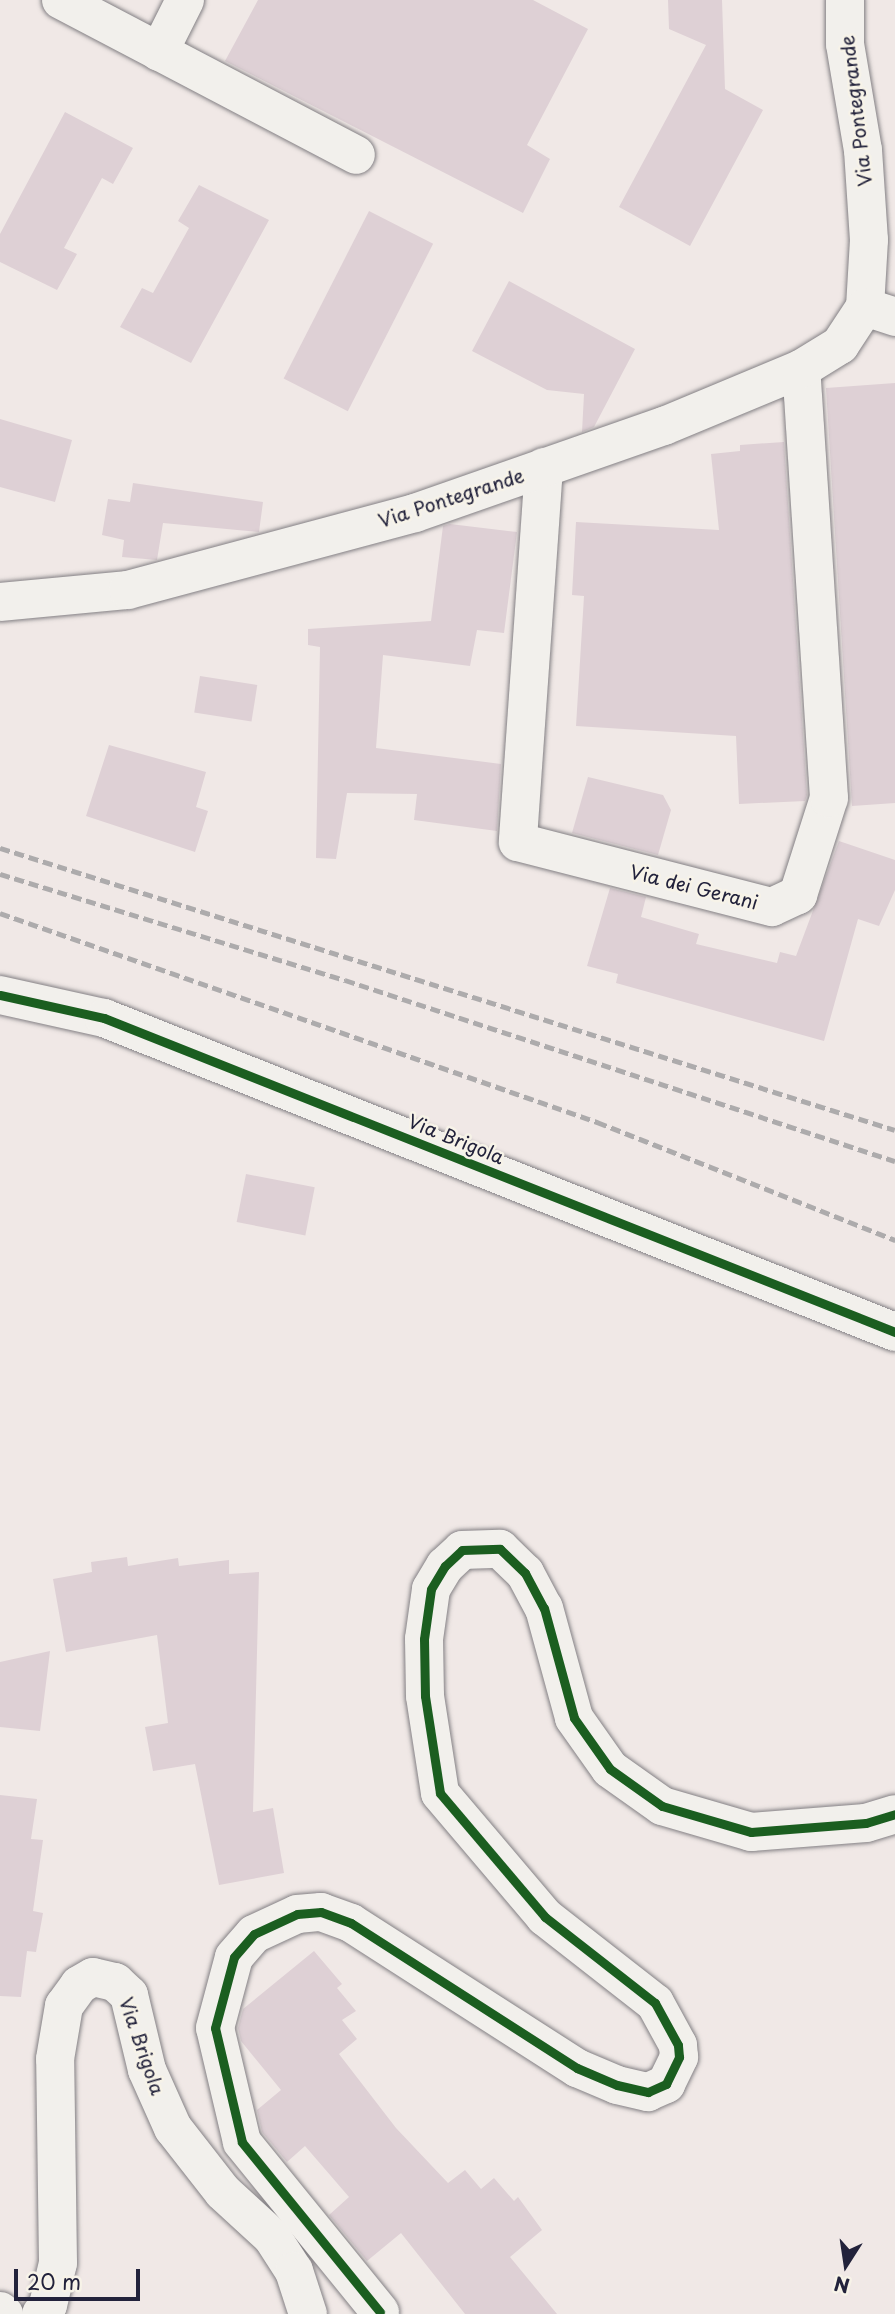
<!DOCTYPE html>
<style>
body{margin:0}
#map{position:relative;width:895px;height:2314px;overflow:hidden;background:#f0e8e6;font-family:"Playpen Sans",sans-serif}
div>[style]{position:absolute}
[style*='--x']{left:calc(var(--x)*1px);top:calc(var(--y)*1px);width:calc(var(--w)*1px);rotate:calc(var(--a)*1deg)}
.building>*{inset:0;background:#ded0d5;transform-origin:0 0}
.roads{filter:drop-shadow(0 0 2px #838084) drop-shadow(0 0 2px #838084)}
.minor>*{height:38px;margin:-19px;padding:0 19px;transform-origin:19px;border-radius:19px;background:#f2f0ec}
.rail>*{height:5px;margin-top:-2.5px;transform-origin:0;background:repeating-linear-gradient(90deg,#adabac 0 10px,transparent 0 15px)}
.cycleway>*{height:9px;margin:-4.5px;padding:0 4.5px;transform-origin:4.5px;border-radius:4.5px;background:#1b5e20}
span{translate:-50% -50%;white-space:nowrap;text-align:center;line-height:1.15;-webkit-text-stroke:5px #f7f3e8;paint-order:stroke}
.street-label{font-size:19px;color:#22223b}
.north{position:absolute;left:811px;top:2230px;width:70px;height:70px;-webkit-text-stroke:5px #f7f3e8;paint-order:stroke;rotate:192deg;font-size:19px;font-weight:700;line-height:28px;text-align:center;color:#22223b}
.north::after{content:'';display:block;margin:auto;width:24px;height:32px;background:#22223b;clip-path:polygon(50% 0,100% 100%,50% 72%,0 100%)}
.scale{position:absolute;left:14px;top:2269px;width:126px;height:32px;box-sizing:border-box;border:4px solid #22223b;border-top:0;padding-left:9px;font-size:21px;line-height:24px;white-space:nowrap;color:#22223b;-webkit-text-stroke:5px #f7f3e8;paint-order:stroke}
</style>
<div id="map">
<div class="building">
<i style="clip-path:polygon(258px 0,533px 0,588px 29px,527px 145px,550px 159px,523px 213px,225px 61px)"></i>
<i style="clip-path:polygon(668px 0,722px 0,725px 89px,763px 110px,690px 246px,619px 207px,706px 45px,669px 29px)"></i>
<i style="clip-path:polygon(65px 112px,133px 148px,113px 184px,102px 178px,64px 248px,77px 254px,57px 290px,0 262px,0 234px)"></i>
<i style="clip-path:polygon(199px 185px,269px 220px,191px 363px,120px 327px,142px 288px,153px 293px,189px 228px,178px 221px)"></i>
<i style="left:369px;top:211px;width:72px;height:188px;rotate:27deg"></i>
<i style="clip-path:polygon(509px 281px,635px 349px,594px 427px,582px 432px,584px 394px,547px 390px,472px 351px)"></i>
<i style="clip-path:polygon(895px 383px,895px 803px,852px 806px,826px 388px)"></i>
<i style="clip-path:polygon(0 419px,72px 440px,55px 502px,0 487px)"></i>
<i style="clip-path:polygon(784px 442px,807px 795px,805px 801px,739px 804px,736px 736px,576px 726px,584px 596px,572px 595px,576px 522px,719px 530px,711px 454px,740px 451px,740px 445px)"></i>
<i style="clip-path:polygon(133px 483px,263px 502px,259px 532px,163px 523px,157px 560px,122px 557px,124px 540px,102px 535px,108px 499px,130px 502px)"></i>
<i style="clip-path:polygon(450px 524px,517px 532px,504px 633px,477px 630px,470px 666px,383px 655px,376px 748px,501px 764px,497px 831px,414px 820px,417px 794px,347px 793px,336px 859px,316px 858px,320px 647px,308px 645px,308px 629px,431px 621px,443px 526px)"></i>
<i style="left:200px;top:676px;width:58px;height:37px;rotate:9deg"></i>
<i style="clip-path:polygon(109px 745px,206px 772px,196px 807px,208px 811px,195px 852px,86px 816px)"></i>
<i style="clip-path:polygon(588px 777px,663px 795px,671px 810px,658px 855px,572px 833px)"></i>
<i style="clip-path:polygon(839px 841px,895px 860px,895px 890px,879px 926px,858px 919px,824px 1041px,616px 983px,618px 974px,587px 966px,610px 888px,646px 897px,641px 917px,699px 934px,696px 944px,777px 963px,780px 952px,796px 956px)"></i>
<i style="left:246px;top:1174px;width:70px;height:49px;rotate:11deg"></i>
<i style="clip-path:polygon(127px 1557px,128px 1566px,178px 1558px,179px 1566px,229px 1560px,229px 1574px,259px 1572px,253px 1812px,273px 1808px,284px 1873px,219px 1885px,195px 1764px,153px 1771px,145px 1727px,168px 1723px,157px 1635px,66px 1652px,53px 1579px,92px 1572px,91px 1562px)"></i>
<i style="clip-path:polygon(50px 1651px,40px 1731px,0 1727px,0 1662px)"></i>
<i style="clip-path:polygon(0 1795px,37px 1799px,31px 1839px,43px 1840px,33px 1911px,43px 1913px,36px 1952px,27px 1951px,21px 1997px,0 1996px)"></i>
<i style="clip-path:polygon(314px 1951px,342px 1984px,337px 1988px,356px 2011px,342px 2020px,357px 2039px,339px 2054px,396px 2128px,448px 2183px,465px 2170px,481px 2189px,494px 2178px,514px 2201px,518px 2197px,542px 2230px,510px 2257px,557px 2314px,465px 2314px,401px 2233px,367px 2261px,329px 2215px,349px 2197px,305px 2146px,287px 2162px,262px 2132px,257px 2110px,281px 2090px,241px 2041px,238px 2028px,243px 2009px)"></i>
</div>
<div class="roads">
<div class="minor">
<i style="--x:61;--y:0;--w:333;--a:27.7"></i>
<i style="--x:845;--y:0;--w:44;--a:90"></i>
<i style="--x:845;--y:44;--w:108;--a:80.4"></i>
<i style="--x:863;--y:150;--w:90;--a:86.2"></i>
<i style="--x:869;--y:240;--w:67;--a:93.4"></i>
<i style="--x:159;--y:52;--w:58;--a:-63.4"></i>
<i style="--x:544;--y:467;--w:376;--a:94"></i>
<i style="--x:518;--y:842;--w:262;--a:14.4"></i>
<i style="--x:772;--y:907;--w:29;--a:-25"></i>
<i style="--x:798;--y:895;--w:102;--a:-72.3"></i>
<i style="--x:829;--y:798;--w:430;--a:-93.7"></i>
<i style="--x:0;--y:602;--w:129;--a:-5.4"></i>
<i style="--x:128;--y:590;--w:297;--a:-15"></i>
<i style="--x:415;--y:513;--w:264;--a:-19.3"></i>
<i style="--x:664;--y:426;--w:148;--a:-22.6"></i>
<i style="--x:801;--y:369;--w:46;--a:-31.6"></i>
<i style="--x:840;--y:345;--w:45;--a:-56.7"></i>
<i style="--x:865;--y:307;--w:32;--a:18"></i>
<i style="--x:0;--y:995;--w:107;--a:12.5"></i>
<i style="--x:104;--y:1018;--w:851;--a:21.65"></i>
<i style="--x:0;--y:2311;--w:5;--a:37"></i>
<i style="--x:380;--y:2312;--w:219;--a:-129.1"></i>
<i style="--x:242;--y:2142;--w:117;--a:-103.3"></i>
<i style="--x:215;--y:2028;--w:73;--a:-75"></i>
<i style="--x:234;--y:1957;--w:30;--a:-49"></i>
<i style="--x:254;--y:1934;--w:47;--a:-24.9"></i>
<i style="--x:297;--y:1914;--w:24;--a:-5"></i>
<i style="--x:321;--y:1912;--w:32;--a:20"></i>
<i style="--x:351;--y:1923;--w:269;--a:32.7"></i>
<i style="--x:577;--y:2068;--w:43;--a:23"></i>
<i style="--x:617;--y:2085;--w:32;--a:13"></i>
<i style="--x:648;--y:2092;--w:20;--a:-24"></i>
<i style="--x:666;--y:2084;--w:30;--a:-64"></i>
<i style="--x:679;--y:2057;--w:12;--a:-95"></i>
<i style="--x:678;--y:2045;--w:48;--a:-118.7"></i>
<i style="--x:655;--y:2003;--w:140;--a:-142"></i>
<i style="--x:545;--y:1917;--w:162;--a:-130.3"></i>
<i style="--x:440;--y:1793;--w:98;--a:-98.8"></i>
<i style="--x:425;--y:1696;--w:57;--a:-91"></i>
<i style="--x:424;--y:1639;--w:50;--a:-82"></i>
<i style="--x:431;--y:1589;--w:27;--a:-59"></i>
<i style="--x:445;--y:1566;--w:23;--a:-43"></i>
<i style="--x:462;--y:1550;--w:38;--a:-2"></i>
<i style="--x:500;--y:1549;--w:35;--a:44"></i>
<i style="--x:525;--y:1573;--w:40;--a:62"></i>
<i style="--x:544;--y:1608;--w:114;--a:74.7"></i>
<i style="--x:574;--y:1718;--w:62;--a:54.8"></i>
<i style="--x:610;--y:1769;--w:64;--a:35.4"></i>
<i style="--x:662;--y:1806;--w:93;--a:16.3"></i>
<i style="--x:751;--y:1832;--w:115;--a:-4.5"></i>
<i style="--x:866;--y:1823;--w:30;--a:-17"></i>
<i style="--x:41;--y:2314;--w:11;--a:-52"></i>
<i style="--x:48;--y:2305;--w:43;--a:-76.6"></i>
<i style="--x:58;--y:2263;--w:204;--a:-90.8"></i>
<i style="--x:55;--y:2059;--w:54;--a:-80.4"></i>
<i style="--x:64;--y:2006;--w:26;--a:-54"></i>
<i style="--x:79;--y:1985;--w:16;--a:-30"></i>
<i style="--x:93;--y:1977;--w:23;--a:13"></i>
<i style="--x:115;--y:1982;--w:19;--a:43"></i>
<i style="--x:129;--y:1995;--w:77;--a:76.5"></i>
<i style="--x:147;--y:2070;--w:64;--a:65.9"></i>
<i style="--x:173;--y:2128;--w:81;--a:52"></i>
<i style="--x:223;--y:2192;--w:67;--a:42.6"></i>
<i style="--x:272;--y:2237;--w:40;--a:57.1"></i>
<i style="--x:294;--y:2271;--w:45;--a:72"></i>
</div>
</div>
<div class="rail">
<i style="--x:0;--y:848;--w:938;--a:17.49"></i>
<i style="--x:0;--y:874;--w:361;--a:17.1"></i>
<i style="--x:345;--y:980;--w:579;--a:18.22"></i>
<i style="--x:0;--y:913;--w:633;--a:19.29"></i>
<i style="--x:597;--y:1122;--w:321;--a:21.6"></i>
</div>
<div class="cycleway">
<i style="--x:0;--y:995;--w:107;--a:12.5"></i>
<i style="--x:104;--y:1018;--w:851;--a:21.65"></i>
<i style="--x:380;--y:2312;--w:219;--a:-129.1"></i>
<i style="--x:242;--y:2142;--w:117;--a:-103.3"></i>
<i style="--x:215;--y:2028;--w:73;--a:-75"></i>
<i style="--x:234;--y:1957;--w:30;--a:-49"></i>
<i style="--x:254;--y:1934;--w:47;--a:-24.9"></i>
<i style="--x:297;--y:1914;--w:24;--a:-5"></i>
<i style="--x:321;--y:1912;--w:32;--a:20"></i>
<i style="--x:351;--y:1923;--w:269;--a:32.7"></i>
<i style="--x:577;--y:2068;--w:43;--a:23"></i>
<i style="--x:617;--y:2085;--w:32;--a:13"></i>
<i style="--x:648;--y:2092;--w:20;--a:-24"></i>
<i style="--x:666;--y:2084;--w:30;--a:-64"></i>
<i style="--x:679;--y:2057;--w:12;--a:-95"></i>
<i style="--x:678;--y:2045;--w:48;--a:-118.7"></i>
<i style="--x:655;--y:2003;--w:140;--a:-142"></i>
<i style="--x:545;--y:1917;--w:162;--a:-130.3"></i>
<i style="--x:440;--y:1793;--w:98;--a:-98.8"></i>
<i style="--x:425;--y:1696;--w:57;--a:-91"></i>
<i style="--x:424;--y:1639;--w:50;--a:-82"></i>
<i style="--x:431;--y:1589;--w:27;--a:-59"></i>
<i style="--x:445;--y:1566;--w:23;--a:-43"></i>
<i style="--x:462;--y:1550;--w:38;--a:-2"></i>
<i style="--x:500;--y:1549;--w:35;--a:44"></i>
<i style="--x:525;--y:1573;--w:40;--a:62"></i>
<i style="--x:544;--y:1608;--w:114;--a:74.7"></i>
<i style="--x:574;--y:1718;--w:62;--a:54.8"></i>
<i style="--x:610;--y:1769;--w:64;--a:35.4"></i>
<i style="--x:662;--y:1806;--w:93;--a:16.3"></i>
<i style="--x:751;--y:1832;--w:115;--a:-4.5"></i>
<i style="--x:866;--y:1823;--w:30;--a:-17"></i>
</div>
<div class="street-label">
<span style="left:856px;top:111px;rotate:-97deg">Via Pontegrande</span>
<span style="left:451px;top:498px;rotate:-18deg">Via Pontegrande</span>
<span style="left:694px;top:887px;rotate:14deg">Via dei Gerani</span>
<span style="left:456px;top:1139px;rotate:22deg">Via Brigola</span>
<span style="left:142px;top:2046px;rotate:71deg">Via Brigola</span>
</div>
<div class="north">N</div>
<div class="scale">20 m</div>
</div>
